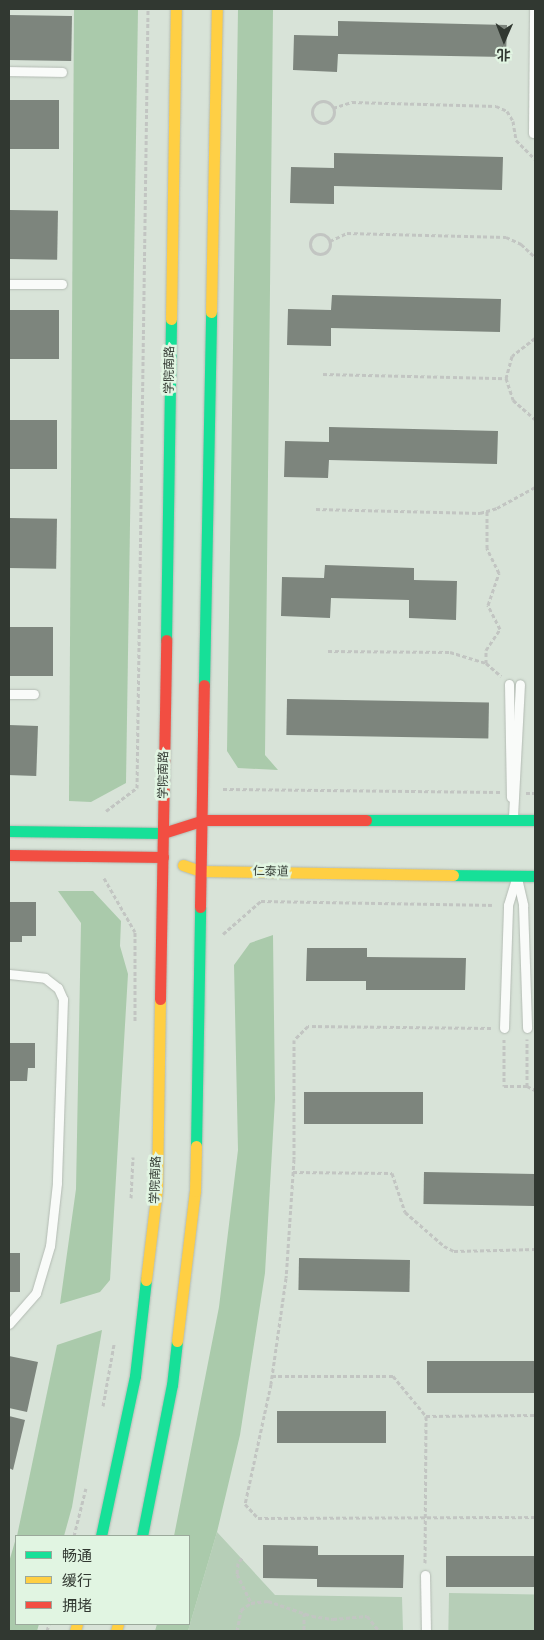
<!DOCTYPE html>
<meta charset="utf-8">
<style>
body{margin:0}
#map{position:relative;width:544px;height:1640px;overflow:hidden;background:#d8e3d8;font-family:Arial,"Noto Sans SC",sans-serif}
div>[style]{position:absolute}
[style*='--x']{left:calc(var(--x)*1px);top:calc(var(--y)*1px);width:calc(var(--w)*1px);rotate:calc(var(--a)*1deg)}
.green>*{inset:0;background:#b6ceb7;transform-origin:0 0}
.forest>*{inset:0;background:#aacaab}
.building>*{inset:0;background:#7d857d;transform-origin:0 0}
.path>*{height:3px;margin-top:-1.5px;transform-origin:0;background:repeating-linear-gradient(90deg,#c2c5c2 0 4px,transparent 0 6.5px)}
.path>.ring{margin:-1.5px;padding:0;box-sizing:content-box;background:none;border:3px solid #c2c5c2;border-radius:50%}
.roads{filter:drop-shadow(0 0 1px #b3bbb3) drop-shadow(0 0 1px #b3bbb3)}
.lane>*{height:9px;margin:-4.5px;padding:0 4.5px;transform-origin:4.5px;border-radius:4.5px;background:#f9fbf9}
.fast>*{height:11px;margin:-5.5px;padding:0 5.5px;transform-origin:5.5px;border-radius:5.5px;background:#16e098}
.slow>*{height:11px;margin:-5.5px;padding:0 5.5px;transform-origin:5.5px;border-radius:5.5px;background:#ffcf43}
.jam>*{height:11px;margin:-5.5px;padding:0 5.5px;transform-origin:5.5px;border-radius:5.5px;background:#f24e42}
span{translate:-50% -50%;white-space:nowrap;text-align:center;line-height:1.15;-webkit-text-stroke:5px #e1f5e2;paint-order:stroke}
.street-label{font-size:12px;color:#313831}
.frame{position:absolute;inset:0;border:10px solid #313831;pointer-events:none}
.legend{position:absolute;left:15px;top:1535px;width:175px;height:90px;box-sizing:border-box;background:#e1f5e2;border:1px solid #9ba99b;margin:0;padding:6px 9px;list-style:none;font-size:15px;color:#313831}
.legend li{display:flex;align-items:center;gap:10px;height:25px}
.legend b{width:25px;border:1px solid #9ba99b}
.north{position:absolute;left:479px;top:15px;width:50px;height:50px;-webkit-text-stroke:4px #e1f5e2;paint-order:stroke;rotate:181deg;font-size:14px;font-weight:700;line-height:20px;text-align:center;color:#313831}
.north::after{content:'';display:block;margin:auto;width:18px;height:22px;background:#313831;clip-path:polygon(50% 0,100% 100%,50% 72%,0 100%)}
</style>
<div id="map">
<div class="green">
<i style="clip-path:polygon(217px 1532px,275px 1595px,402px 1597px,403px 1631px,188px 1631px)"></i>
<i style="left:449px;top:1593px;width:86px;height:38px;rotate:1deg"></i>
</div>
<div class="forest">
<i style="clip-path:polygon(74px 9px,138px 9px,126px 783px,91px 802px,69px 801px)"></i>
<i style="clip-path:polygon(238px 9px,273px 9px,265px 755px,278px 770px,238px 768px,227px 751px)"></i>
<i style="clip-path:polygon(58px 891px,93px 891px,121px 921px,120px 946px,128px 974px,110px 1280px,100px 1292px,60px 1304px,76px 1189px,81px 923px)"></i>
<i style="clip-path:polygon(273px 935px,275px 1099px,265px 1273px,240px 1435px,217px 1532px,188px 1631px,155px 1631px,157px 1624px,189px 1624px,189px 1536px,174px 1536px,219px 1307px,238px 1150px,234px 965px,250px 943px)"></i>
<i style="clip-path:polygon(102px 1330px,72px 1507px,64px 1536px,17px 1536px,57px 1345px)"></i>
<i style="clip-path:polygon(16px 1538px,16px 1624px,39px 1624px,37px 1631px,9px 1631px,9px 1562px)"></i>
</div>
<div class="building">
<i style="left:9px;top:15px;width:63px;height:45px;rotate:1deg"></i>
<i style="clip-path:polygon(338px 21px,507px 25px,506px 57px,338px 54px,337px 72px,293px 70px,294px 35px,338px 36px)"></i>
<i style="left:9px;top:100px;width:50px;height:49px"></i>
<i style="clip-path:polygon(334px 153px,503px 157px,502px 190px,334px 186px,334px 204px,290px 203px,291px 167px,334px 168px)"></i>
<i style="left:9px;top:210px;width:49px;height:49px;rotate:1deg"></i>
<i style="clip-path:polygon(332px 295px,501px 299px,500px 332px,331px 328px,331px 346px,287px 345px,288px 309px,331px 310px)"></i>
<i style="left:9px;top:310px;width:50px;height:49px"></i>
<i style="left:9px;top:420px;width:48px;height:49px"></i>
<i style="clip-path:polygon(329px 427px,498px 431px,497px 464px,329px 460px,328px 478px,284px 477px,285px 441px,329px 442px)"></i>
<i style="left:9px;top:518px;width:48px;height:50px;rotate:1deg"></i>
<i style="clip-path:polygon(325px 565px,414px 568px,414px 580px,457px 581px,456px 620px,409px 618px,409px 600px,331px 598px,330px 618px,281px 616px,282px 577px,324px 578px)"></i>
<i style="left:9px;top:627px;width:44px;height:49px"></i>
<i style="left:287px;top:699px;width:202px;height:36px;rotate:1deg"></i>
<i style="left:9px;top:725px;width:29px;height:50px;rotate:2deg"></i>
<i style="clip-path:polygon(9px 902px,36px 902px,36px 936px,22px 936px,22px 942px,9px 942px)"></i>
<i style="clip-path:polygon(307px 948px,367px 948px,367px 957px,466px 958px,465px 990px,366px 990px,366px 981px,306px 981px)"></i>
<i style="clip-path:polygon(9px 1043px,35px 1043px,35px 1068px,28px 1068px,27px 1081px,9px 1081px)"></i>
<i style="left:304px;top:1092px;width:119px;height:32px"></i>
<i style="left:424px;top:1172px;width:111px;height:32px;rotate:1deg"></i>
<i style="left:9px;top:1253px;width:11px;height:39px"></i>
<i style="left:299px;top:1258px;width:111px;height:32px;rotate:1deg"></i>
<i style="clip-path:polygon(9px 1356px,38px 1362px,27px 1412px,9px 1408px)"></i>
<i style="left:427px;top:1361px;width:108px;height:32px"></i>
<i style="left:277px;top:1411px;width:109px;height:32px"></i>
<i style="clip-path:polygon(9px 1416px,25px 1420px,13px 1470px,9px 1468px)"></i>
<i style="clip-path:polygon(263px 1545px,318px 1546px,318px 1555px,404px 1555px,403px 1588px,317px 1587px,317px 1579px,263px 1578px)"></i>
<i style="left:446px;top:1556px;width:89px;height:31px"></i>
</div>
<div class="path">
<i class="ring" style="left:312px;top:101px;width:19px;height:19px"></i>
<i style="--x:333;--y:108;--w:20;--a:-18"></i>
<i style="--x:352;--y:102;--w:144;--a:1.6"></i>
<i style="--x:496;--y:106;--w:12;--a:24"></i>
<i style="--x:507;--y:111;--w:12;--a:59"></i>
<i style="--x:513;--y:121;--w:19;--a:81"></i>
<i style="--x:516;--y:140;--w:27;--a:45"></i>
<i class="ring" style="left:310px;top:234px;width:17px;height:17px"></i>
<i style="--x:330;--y:241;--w:19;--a:-25"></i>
<i style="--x:347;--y:233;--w:159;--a:1.4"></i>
<i style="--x:506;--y:237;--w:17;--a:25"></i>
<i style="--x:521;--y:244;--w:19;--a:43"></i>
<i style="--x:535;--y:338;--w:29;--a:142"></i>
<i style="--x:512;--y:356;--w:23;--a:105"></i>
<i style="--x:506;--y:378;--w:23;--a:72"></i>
<i style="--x:513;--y:400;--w:29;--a:41"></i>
<i style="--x:323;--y:374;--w:183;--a:1.3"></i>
<i style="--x:316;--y:509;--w:164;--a:1.4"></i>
<i style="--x:480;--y:513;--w:18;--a:-16"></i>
<i style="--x:497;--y:508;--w:43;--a:-28.9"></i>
<i style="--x:328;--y:651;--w:122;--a:0.5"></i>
<i style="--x:450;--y:652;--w:38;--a:17"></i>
<i style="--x:486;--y:663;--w:20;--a:41"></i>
<i style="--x:486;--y:663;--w:13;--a:-90"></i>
<i style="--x:486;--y:650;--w:25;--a:-56"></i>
<i style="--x:500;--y:629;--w:27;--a:-117"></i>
<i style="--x:488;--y:605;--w:34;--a:-71"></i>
<i style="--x:499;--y:573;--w:28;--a:-116"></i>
<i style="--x:487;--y:548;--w:37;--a:-90"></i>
<i style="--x:223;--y:789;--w:277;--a:0.6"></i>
<i style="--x:526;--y:793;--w:9;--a:0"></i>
<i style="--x:106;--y:811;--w:39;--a:-37"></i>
<i style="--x:137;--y:788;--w:779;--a:-89.19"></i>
<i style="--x:104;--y:878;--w:62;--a:60.1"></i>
<i style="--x:135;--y:932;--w:91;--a:90"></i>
<i style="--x:223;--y:934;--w:50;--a:-41"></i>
<i style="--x:261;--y:901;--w:234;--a:1"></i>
<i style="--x:491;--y:1028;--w:183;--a:-179.4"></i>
<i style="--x:308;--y:1026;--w:20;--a:135"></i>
<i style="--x:294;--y:1040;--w:119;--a:90"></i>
<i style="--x:294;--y:1159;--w:119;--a:93.8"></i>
<i style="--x:286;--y:1278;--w:107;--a:98.1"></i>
<i style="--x:271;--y:1384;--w:123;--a:102.2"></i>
<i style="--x:245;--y:1504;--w:19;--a:47"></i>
<i style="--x:258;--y:1518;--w:277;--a:-0.2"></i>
<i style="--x:504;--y:1039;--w:47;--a:90"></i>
<i style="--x:504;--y:1086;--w:23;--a:0"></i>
<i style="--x:527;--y:1086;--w:9;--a:27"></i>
<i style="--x:527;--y:1086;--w:47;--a:-90"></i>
<i style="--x:293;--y:1172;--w:99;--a:0.6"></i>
<i style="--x:392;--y:1173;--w:41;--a:71.6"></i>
<i style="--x:405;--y:1212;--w:52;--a:41.1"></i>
<i style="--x:444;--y:1246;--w:11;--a:27"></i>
<i style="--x:454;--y:1251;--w:81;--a:-1.4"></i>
<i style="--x:131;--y:1198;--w:41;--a:-87.2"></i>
<i style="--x:272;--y:1376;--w:121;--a:0"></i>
<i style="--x:393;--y:1376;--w:52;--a:50.5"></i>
<i style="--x:103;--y:1406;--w:63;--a:-79.9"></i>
<i style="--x:74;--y:1536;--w:49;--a:-76"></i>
<i style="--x:242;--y:1558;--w:6;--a:129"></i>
<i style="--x:238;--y:1563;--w:11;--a:95"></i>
<i style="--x:237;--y:1574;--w:32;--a:64"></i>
<i style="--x:425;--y:1563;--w:147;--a:-89.6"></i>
<i style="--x:426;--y:1416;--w:109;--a:-0.5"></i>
<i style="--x:304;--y:1613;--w:18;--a:90"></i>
<i style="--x:47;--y:1631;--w:7;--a:-74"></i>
<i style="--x:237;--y:1631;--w:21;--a:-79"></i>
<i style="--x:241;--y:1610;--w:12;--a:-35"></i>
<i style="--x:251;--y:1603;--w:17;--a:-7"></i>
<i style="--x:268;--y:1601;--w:46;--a:18.8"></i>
<i style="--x:312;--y:1616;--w:21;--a:8"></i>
<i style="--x:333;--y:1619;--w:34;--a:-5"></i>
<i style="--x:367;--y:1616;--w:19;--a:51"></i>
</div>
<div class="roads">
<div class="lane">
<i style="--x:9;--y:71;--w:53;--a:1.1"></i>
<i style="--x:533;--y:133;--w:124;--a:-89.5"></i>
<i style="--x:9;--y:284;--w:53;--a:0"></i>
<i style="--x:509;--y:684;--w:113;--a:89"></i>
<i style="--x:9;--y:694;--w:25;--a:0"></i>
<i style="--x:513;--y:817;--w:133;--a:-87"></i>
<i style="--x:517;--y:878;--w:28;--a:77"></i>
<i style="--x:523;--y:905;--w:123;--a:88.1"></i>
<i style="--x:9;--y:974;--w:36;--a:6"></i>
<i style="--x:45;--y:978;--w:16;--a:38"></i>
<i style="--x:58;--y:988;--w:12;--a:66"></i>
<i style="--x:63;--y:999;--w:184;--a:91.9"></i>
<i style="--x:57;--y:1183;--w:63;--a:96.3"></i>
<i style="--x:50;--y:1246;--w:49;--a:106.6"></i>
<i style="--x:36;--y:1293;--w:41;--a:131.1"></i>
<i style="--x:504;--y:1028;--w:123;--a:-88.1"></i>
<i style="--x:508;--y:905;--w:28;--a:-73"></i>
<i style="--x:425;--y:1575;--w:56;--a:89"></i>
</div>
<div class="fast">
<i style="--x:166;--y:640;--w:321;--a:-89.1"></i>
<i style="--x:204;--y:685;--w:373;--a:-88.9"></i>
<i style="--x:366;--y:820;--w:169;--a:0"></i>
<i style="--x:9;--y:831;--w:154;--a:0.7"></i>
<i style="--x:453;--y:875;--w:82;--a:0.7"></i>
<i style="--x:196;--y:1146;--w:239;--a:-89"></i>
<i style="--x:101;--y:1536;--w:164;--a:-78"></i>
<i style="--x:135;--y:1376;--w:97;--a:-83.5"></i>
<i style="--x:142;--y:1536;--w:154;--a:-78.8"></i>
<i style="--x:172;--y:1385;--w:44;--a:-83.5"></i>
</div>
<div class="slow">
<i style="--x:211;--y:312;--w:303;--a:-88.9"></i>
<i style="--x:171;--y:319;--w:310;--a:-89.1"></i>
<i style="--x:183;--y:865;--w:18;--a:19"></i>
<i style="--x:200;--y:871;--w:253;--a:0.9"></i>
<i style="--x:146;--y:1280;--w:92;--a:-83.1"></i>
<i style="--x:157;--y:1189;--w:190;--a:-89.1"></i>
<i style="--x:177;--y:1341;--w:151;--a:-83.2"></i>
<i style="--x:195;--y:1191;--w:45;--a:-88.7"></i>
<i style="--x:75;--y:1631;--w:7;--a:-74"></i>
<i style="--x:116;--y:1631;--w:7;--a:-74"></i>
</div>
<div class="jam">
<i style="--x:163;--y:833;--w:43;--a:-17.6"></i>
<i style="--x:204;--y:820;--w:162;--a:0"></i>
<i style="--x:9;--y:855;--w:154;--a:0.7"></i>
<i style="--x:200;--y:907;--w:222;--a:-89"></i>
<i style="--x:160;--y:999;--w:359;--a:-89"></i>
</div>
</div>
<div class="street-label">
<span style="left:170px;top:370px;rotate:-89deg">学院南路</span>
<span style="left:164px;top:775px;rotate:-89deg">学院南路</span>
<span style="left:271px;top:872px;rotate:1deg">仁泰道</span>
<span style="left:156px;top:1180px;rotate:-88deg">学院南路</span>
</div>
<div class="frame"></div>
<ul class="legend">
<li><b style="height:6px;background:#16e098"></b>畅通</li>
<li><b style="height:6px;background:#ffcf43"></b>缓行</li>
<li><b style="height:6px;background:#f24e42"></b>拥堵</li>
</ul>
<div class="north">北</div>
</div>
